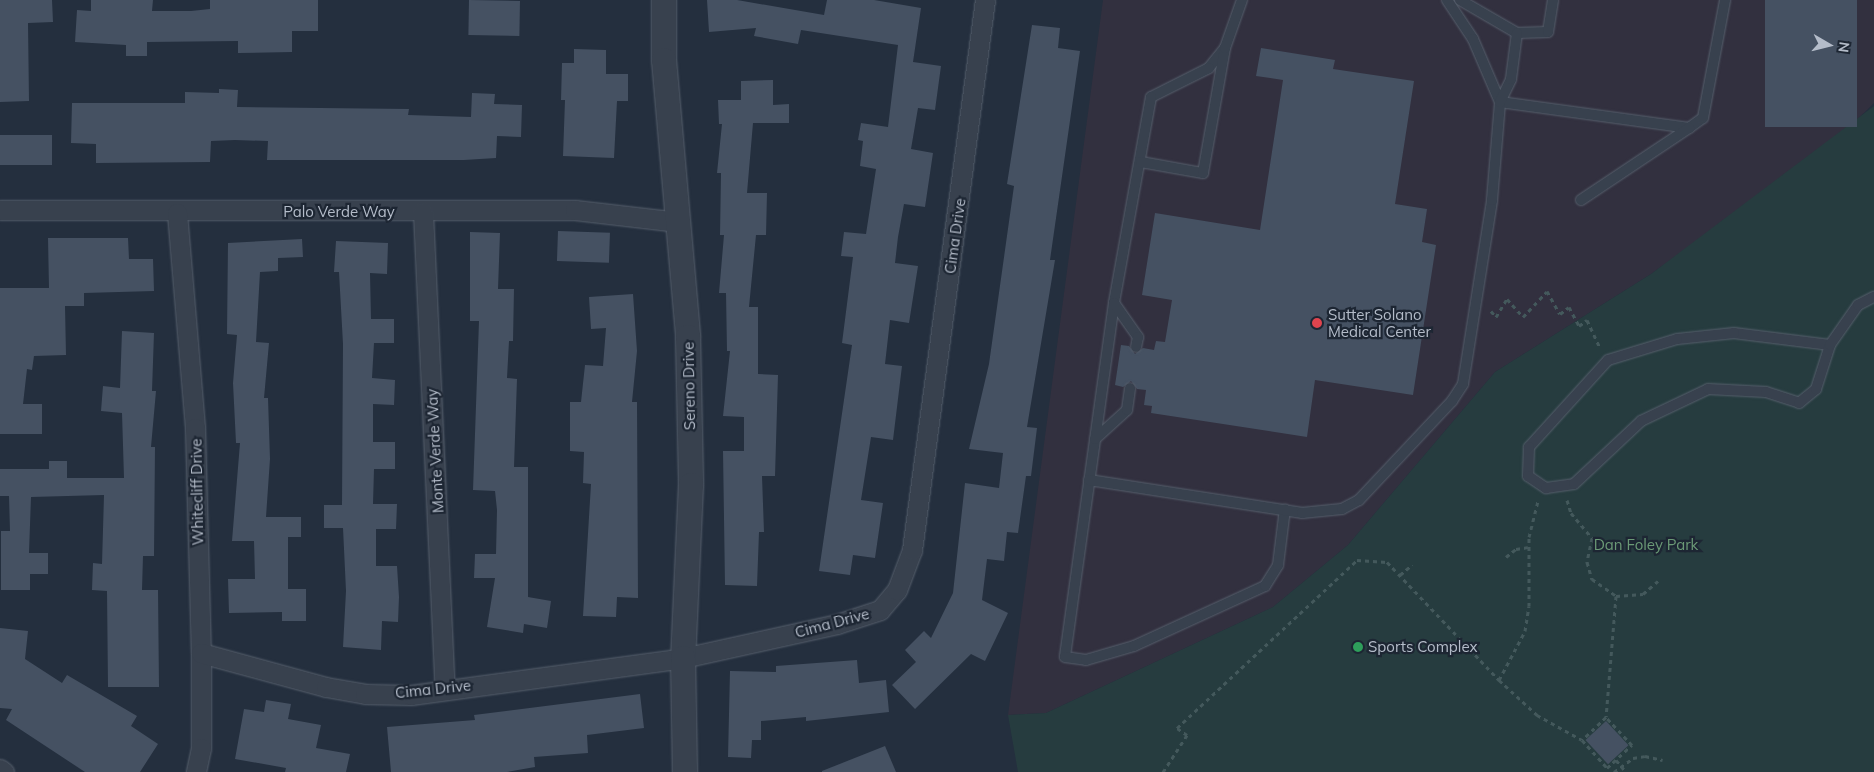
<!DOCTYPE html>
<style>
body{margin:0}
#map{position:relative;width:1874px;height:772px;overflow:hidden;background:#242f3e;font-family:Mulish,sans-serif}
div>[style]{position:absolute}
[style*='--x']{left:calc(var(--x)*1px);top:calc(var(--y)*1px);width:calc(var(--w)*1px);rotate:calc(var(--a)*1deg)}
.medical>*{inset:0;background:#32303f}
.green>*{inset:0;background:#263c3f}
.building>*{inset:0;background:#455162;transform-origin:0 0}
.path>*{height:3px;margin-top:-1.5px;transform-origin:0;background:repeating-linear-gradient(90deg,#44595c 0 4px,transparent 0 8px)}
.roads{filter:drop-shadow(0 0 1px #565f6c) drop-shadow(0 0 1px #565f6c)}
.service>*{height:10px;margin:-5px;padding:0 5px;transform-origin:5px;border-radius:5px;background:#38414e}
.minor>*{height:19px;margin:-9.5px;padding:0 9.5px;transform-origin:9.5px;border-radius:9.5px;background:#38414e}
.tertiary>*{height:24px;margin:-12px;padding:0 12px;transform-origin:12px;border-radius:12px;background:#38414e}
.dots>*{width:14px;height:14px;translate:-50% -50%;box-sizing:border-box;border:2px solid #1d2633;border-radius:50%}
span{translate:-50% -50%;white-space:nowrap;text-align:center;line-height:1.15;-webkit-text-stroke:4.5px #1d2633;paint-order:stroke}
.street-label{font-size:15px;color:#b4bcc9}
.poi-label{font-size:15px;color:#b4bcc9}
.left{translate:0 -50%;text-align:left}
.park-label{font-size:15px;color:#6b9a76}
.north{position:absolute;left:1804px;top:20px;width:50px;height:50px;-webkit-text-stroke:4px #1d2633;paint-order:stroke;rotate:98deg;font-size:14px;font-weight:700;line-height:20px;text-align:center;color:#b4bcc9}
.north::after{content:'';display:block;margin:auto;width:18px;height:22px;background:#b4bcc9;clip-path:polygon(50% 0,100% 100%,50% 72%,0 100%)}
</style>
<div id="map">
<div class="medical">
<i style="clip-path:polygon(1103px 0,1874px 0,1874px 103px,1837px 139px,1651px 274px,1495px 372px,1348px 545px,1273px 607px,1046px 713px,1008px 715px)"></i>
</div>
<div class="green">
<i style="clip-path:polygon(1874px 106px,1874px 772px,1018px 772px,1008px 715px,1046px 713px,1273px 607px,1348px 545px,1495px 372px,1651px 274px)"></i>
</div>
<div class="building">
<i style="clip-path:polygon(0 0,52px 0,53px 22px,28px 23px,29px 101px,0 102px)"></i>
<i style="clip-path:polygon(91px 0,153px 0,152px 11px,191px 11px,210px 9px,210px 0,318px 0,318px 31px,292px 31px,292px 52px,238px 53px,238px 41px,147px 42px,147px 56px,126px 56px,126px 45px,75px 42px,77px 10px,91px 11px)"></i>
<i style="left:469px;top:0;width:51px;height:35px;rotate:1deg"></i>
<i style="clip-path:polygon(707px 0,737px 0,824px 15px,827px 0,874px 0,921px 8px,913px 62px,941px 66px,935px 110px,918px 108px,911px 149px,933px 153px,925px 207px,904px 204px,898px 237px,895px 263px,918px 266px,909px 323px,890px 320px,885px 364px,902px 366px,893px 440px,871px 437px,861px 500px,883px 503px,875px 558px,853px 555px,850px 575px,819px 571px,852px 345px,842px 343px,853px 257px,841px 256px,844px 232px,866px 234px,876px 169px,860px 166px,863px 141px,858px 140px,861px 123px,888px 127px,898px 45px,801px 30px,798px 44px,754px 36px,756px 28px,709px 32px)"></i>
<i style="left:1765px;top:0;width:92px;height:127px"></i>
<i style="clip-path:polygon(1032px 25px,1060px 28px,1058px 48px,1080px 51px,1050px 260px,1055px 260px,1027px 427px,1037px 428px,1031px 476px,1026px 476px,1018px 533px,1007px 532px,1004px 561px,987px 559px,982px 600px,1008px 613px,985px 661px,971px 654px,915px 709px,892px 685px,916px 662px,905px 650px,924px 631px,931px 638px,953px 593px,965px 483px,999px 488px,1003px 453px,969px 449px,989px 364px,1014px 186px,1007px 184px)"></i>
<i style="clip-path:polygon(1261px 48px,1335px 60px,1333px 69px,1414px 81px,1395px 204px,1427px 209px,1422px 242px,1436px 245px,1413px 395px,1315px 380px,1307px 437px,1151px 413px,1152px 406px,1144px 405px,1146px 390px,1137px 389px,1131px 381px,1123px 387px,1115px 385px,1121px 345px,1129px 346px,1135px 354px,1143px 348px,1154px 350px,1156px 341px,1165px 342px,1172px 300px,1142px 295px,1155px 213px,1260px 230px,1283px 80px,1256px 76px)"></i>
<i style="clip-path:polygon(574px 49px,606px 50px,606px 74px,628px 74px,628px 101px,617px 101px,614px 158px,563px 156px,565px 100px,561px 100px,562px 63px,574px 63px)"></i>
<i style="clip-path:polygon(773px 80px,773px 105px,789px 104px,789px 123px,753px 123px,747px 193px,767px 193px,766px 235px,756px 235px,749px 307px,758px 307px,758px 374px,778px 375px,775px 476px,762px 476px,764px 532px,759px 532px,757px 586px,725px 585px,723px 451px,744px 451px,744px 417px,723px 416px,730px 351px,727px 351px,726px 293px,719px 293px,724px 235px,720px 235px,721px 173px,717px 173px,722px 124px,719px 124px,718px 100px,741px 100px,741px 81px)"></i>
<i style="clip-path:polygon(219px 89px,238px 90px,237px 107px,409px 109px,408px 115px,471px 117px,472px 93px,495px 94px,494px 104px,522px 105px,521px 137px,497px 136px,496px 158px,464px 160px,267px 160px,268px 141px,235px 140px,211px 141px,210px 162px,96px 163px,96px 144px,71px 143px,72px 103px,185px 103px,185px 92px,219px 93px)"></i>
<i style="left:0;top:135px;width:52px;height:30px"></i>
<i style="left:558px;top:231px;width:52px;height:30px;rotate:2deg"></i>
<i style="clip-path:polygon(470px 232px,500px 233px,498px 289px,514px 289px,513px 341px,509px 341px,507px 378px,517px 379px,514px 467px,528px 467px,528px 597px,551px 601px,547px 628px,524px 624px,523px 633px,487px 627px,495px 578px,474px 578px,475px 554px,496px 554px,497px 510px,495px 491px,473px 490px,479px 321px,470px 321px)"></i>
<i style="clip-path:polygon(48px 238px,128px 238px,129px 259px,153px 259px,154px 291px,84px 293px,84px 306px,65px 306px,66px 355px,34px 356px,32px 370px,27px 369px,23px 404px,42px 404px,42px 434px,0 434px,0 288px,49px 288px)"></i>
<i style="clip-path:polygon(302px 239px,303px 257px,278px 258px,278px 271px,260px 272px,256px 342px,269px 343px,264px 398px,268px 398px,270px 459px,266px 517px,301px 517px,301px 537px,288px 537px,288px 589px,306px 589px,306px 621px,282px 621px,282px 612px,229px 613px,228px 579px,255px 579px,254px 541px,232px 541px,240px 443px,236px 443px,233px 383px,237px 335px,227px 334px,228px 243px)"></i>
<i style="clip-path:polygon(336px 241px,388px 243px,387px 274px,370px 273px,371px 319px,394px 319px,394px 343px,374px 343px,372px 378px,395px 380px,394px 405px,373px 404px,373px 442px,395px 442px,395px 469px,374px 469px,373px 504px,397px 504px,396px 529px,376px 529px,376px 566px,397px 566px,399px 597px,398px 622px,382px 621px,381px 650px,343px 647px,346px 591px,343px 528px,324px 528px,324px 505px,342px 505px,343px 344px,339px 272px,334px 272px)"></i>
<i style="clip-path:polygon(633px 294px,637px 351px,632px 402px,637px 402px,638px 598px,617px 597px,616px 617px,583px 616px,591px 484px,583px 483px,584px 452px,570px 451px,570px 402px,581px 402px,585px 365px,603px 366px,606px 328px,591px 329px,589px 297px)"></i>
<i style="clip-path:polygon(122px 331px,154px 333px,152px 391px,156px 391px,151px 447px,155px 447px,154px 556px,143px 556px,142px 590px,158px 590px,159px 687px,108px 687px,107px 591px,92px 590px,93px 563px,102px 564px,104px 495px,31px 497px,29px 553px,48px 553px,48px 574px,30px 574px,30px 590px,1px 590px,1px 531px,10px 531px,9px 496px,0 496px,0 469px,49px 469px,49px 461px,67px 461px,67px 478px,124px 478px,122px 413px,101px 411px,103px 386px,120px 388px)"></i>
<i style="clip-path:polygon(0 628px,28px 631px,25px 659px,62px 683px,67px 675px,137px 716px,131px 726px,158px 744px,140px 772px,85px 772px,6px 720px,12px 709px,0 708px)"></i>
<i style="clip-path:polygon(857px 660px,859px 683px,886px 680px,889px 712px,806px 721px,806px 717px,761px 721px,761px 740px,752px 740px,751px 758px,728px 757px,730px 671px,776px 672px,776px 666px)"></i>
<i style="clip-path:polygon(640px 694px,644px 728px,587px 735px,588px 753px,534px 757px,535px 767px,507px 772px,391px 772px,387px 727px,475px 720px,474px 715px)"></i>
<i style="clip-path:polygon(266px 700px,291px 704px,288px 719px,321px 725px,316px 748px,350px 754px,346px 772px,285px 772px,286px 768px,235px 759px,244px 709px,264px 712px)"></i>
<i style="left:1606px;top:721px;width:33px;height:28px;rotate:47deg"></i>
<i style="clip-path:polygon(885px 746px,896px 772px,822px 772px,822px 771px)"></i>
</div>
<div class="path">
<i style="--x:1491;--y:311;--w:8;--a:50"></i>
<i style="--x:1496;--y:317;--w:21;--a:-59"></i>
<i style="--x:1507;--y:299;--w:24;--a:48"></i>
<i style="--x:1523;--y:317;--w:35;--a:-47"></i>
<i style="--x:1547;--y:291;--w:26;--a:61"></i>
<i style="--x:1560;--y:314;--w:11;--a:-38"></i>
<i style="--x:1569;--y:307;--w:21;--a:62"></i>
<i style="--x:1579;--y:326;--w:10;--a:-37"></i>
<i style="--x:1587;--y:320;--w:31;--a:65"></i>
<i style="--x:1567;--y:500;--w:14;--a:73"></i>
<i style="--x:1571;--y:513;--w:33;--a:50"></i>
<i style="--x:1592;--y:538;--w:25;--a:102"></i>
<i style="--x:1587;--y:562;--w:18;--a:74"></i>
<i style="--x:1592;--y:579;--w:29;--a:35"></i>
<i style="--x:1616;--y:596;--w:121;--a:94.7"></i>
<i style="--x:1606;--y:717;--w:33;--a:136"></i>
<i style="--x:1582;--y:740;--w:38;--a:48"></i>
<i style="--x:1607;--y:768;--w:34;--a:-43"></i>
<i style="--x:1632;--y:745;--w:38;--a:-133"></i>
<i style="--x:1506;--y:557;--w:13;--a:-39"></i>
<i style="--x:1516;--y:549;--w:12;--a:-9"></i>
<i style="--x:1400;--y:575;--w:16;--a:-40"></i>
<i style="--x:1616;--y:596;--w:27;--a:-4"></i>
<i style="--x:1643;--y:594;--w:20;--a:-41"></i>
<i style="--x:1499;--y:680;--w:52;--a:42.6"></i>
<i style="--x:1537;--y:715;--w:51;--a:29.1"></i>
<i style="--x:1616;--y:760;--w:16;--a:50"></i>
<i style="--x:1163;--y:772;--w:44;--a:-57"></i>
<i style="--x:1187;--y:735;--w:12;--a:-145"></i>
<i style="--x:1177;--y:728;--w:246;--a:-43"></i>
<i style="--x:1357;--y:560;--w:30;--a:4"></i>
<i style="--x:1387;--y:562;--w:163;--a:46.5"></i>
<i style="--x:1499;--y:680;--w:55;--a:-62"></i>
<i style="--x:1525;--y:631;--w:25;--a:-81"></i>
<i style="--x:1529;--y:606;--w:69;--a:-90"></i>
<i style="--x:1529;--y:537;--w:37;--a:-76"></i>
<i style="--x:1614;--y:772;--w:24;--a:-36"></i>
<i style="--x:1633;--y:758;--w:12;--a:-9"></i>
<i style="--x:1645;--y:756;--w:18;--a:13"></i>
</div>
<div class="roads">
<div class="service">
<i style="--x:1447;--y:0;--w:47;--a:56.3"></i>
<i style="--x:1473;--y:39;--w:69;--a:66.8"></i>
<i style="--x:1460;--y:0;--w:66;--a:30.1"></i>
<i style="--x:1517;--y:33;--w:31;--a:-2"></i>
<i style="--x:1548;--y:32;--w:32;--a:-81"></i>
<i style="--x:1225;--y:48;--w:26;--a:129"></i>
<i style="--x:1209;--y:68;--w:65;--a:153.4"></i>
<i style="--x:1151;--y:97;--w:209;--a:100.2"></i>
<i style="--x:1114;--y:303;--w:357;--a:97.9"></i>
<i style="--x:1065;--y:657;--w:21;--a:8"></i>
<i style="--x:1086;--y:660;--w:50;--a:-16.3"></i>
<i style="--x:1134;--y:646;--w:144;--a:-24.6"></i>
<i style="--x:1265;--y:586;--w:25;--a:-58"></i>
<i style="--x:1278;--y:565;--w:56;--a:-82.9"></i>
<i style="--x:1500;--y:102;--w:191;--a:7.8"></i>
<i style="--x:1689;--y:128;--w:17;--a:-36"></i>
<i style="--x:1703;--y:118;--w:120;--a:-79.4"></i>
<i style="--x:1141;--y:162;--w:63;--a:10.1"></i>
<i style="--x:1203;--y:173;--w:127;--a:-80"></i>
<i style="--x:1225;--y:48;--w:51;--a:-70.5"></i>
<i style="--x:1581;--y:200;--w:130;--a:-33.7"></i>
<i style="--x:1114;--y:303;--w:42;--a:54.8"></i>
<i style="--x:1138;--y:337;--w:10;--a:101"></i>
<i style="--x:1830;--y:345;--w:97;--a:-172.9"></i>
<i style="--x:1734;--y:333;--w:57;--a:174"></i>
<i style="--x:1677;--y:339;--w:72;--a:163.1"></i>
<i style="--x:1608;--y:360;--w:118;--a:132.2"></i>
<i style="--x:1529;--y:447;--w:29;--a:92"></i>
<i style="--x:1528;--y:476;--w:22;--a:34"></i>
<i style="--x:1546;--y:488;--w:28;--a:-8"></i>
<i style="--x:1574;--y:484;--w:92;--a:-43.2"></i>
<i style="--x:1641;--y:421;--w:74;--a:-25.5"></i>
<i style="--x:1708;--y:389;--w:58;--a:3"></i>
<i style="--x:1766;--y:392;--w:35;--a:18"></i>
<i style="--x:1799;--y:403;--w:22;--a:-39"></i>
<i style="--x:1816;--y:389;--w:46;--a:-72.3"></i>
<i style="--x:1830;--y:345;--w:49;--a:-55"></i>
<i style="--x:1858;--y:305;--w:18;--a:-27"></i>
<i style="--x:1095;--y:439;--w:43;--a:-42.2"></i>
<i style="--x:1127;--y:410;--w:22;--a:-82"></i>
<i style="--x:1089;--y:480;--w:216;--a:8.8"></i>
<i style="--x:1302;--y:513;--w:40;--a:-5.7"></i>
<i style="--x:1342;--y:509;--w:19;--a:-28"></i>
<i style="--x:1359;--y:500;--w:136;--a:-46.8"></i>
<i style="--x:1452;--y:401;--w:20;--a:-57"></i>
<i style="--x:1463;--y:384;--w:186;--a:-81"></i>
<i style="--x:1492;--y:200;--w:98;--a:-85.3"></i>
<i style="--x:1500;--y:102;--w:25;--a:-64"></i>
<i style="--x:1511;--y:79;--w:46;--a:-82.6"></i>
</div>
<div class="minor">
<i style="--x:0;--y:210;--w:575;--a:0"></i>
<i style="--x:575;--y:210;--w:104;--a:6.6"></i>
<i style="--x:423;--y:212;--w:478;--a:87.4"></i>
<i style="--x:177;--y:213;--w:216;--a:85.2"></i>
<i style="--x:195;--y:428;--w:225;--a:88.5"></i>
<i style="--x:201;--y:653;--w:95;--a:90"></i>
<i style="--x:201;--y:748;--w:25;--a:102"></i>
<i style="--x:201;--y:653;--w:130;--a:15.2"></i>
<i style="--x:326;--y:687;--w:40;--a:10"></i>
<i style="--x:365;--y:694;--w:46;--a:1.2"></i>
<i style="--x:411;--y:695;--w:275;--a:-7.7"></i>
<i style="--x:683;--y:658;--w:158;--a:-12.4"></i>
<i style="--x:837;--y:624;--w:45;--a:-18"></i>
<i style="--x:880;--y:610;--w:26;--a:-50"></i>
<i style="--x:897;--y:590;--w:43;--a:-69.4"></i>
<i style="--x:912;--y:550;--w:555;--a:-82.44"></i>
<i style="--x:0;--y:769;--w:5;--a:37"></i>
</div>
<div class="tertiary">
<i style="--x:664;--y:0;--w:60;--a:90"></i>
<i style="--x:664;--y:60;--w:278;--a:85"></i>
<i style="--x:688;--y:337;--w:148;--a:88.8"></i>
<i style="--x:691;--y:485;--w:173;--a:92.6"></i>
<i style="--x:683;--y:658;--w:114;--a:89"></i>
</div>
</div>
<div class="dots">
<i style="left:1317px;top:323px;background:#e0444e"></i>
<i style="left:1358px;top:647px;background:#2e9e5b"></i>
</div>
<div class="street-label">
<span style="left:339px;top:212px">Palo Verde Way</span>
<span style="left:955px;top:236px;rotate:-82deg">Cima Drive</span>
<span style="left:689px;top:386px;rotate:-91deg">Sereno Drive</span>
<span style="left:435px;top:451px;rotate:-93deg">Monte Verde Way</span>
<span style="left:197px;top:492px;rotate:-91deg">Whitecliff Drive</span>
<span style="left:832px;top:623px;rotate:-15deg">Cima Drive</span>
<span style="left:433px;top:689px;rotate:-6deg">Cima Drive</span>
</div>
<div class="poi-label">
<span class="left" style="left:1328px;top:323px">Sutter Solano<br>Medical Center</span>
<span class="left" style="left:1368px;top:647px">Sports Complex</span>
</div>
<div class="park-label">
<span style="left:1646px;top:545px">Dan Foley Park</span>
</div>
<div class="north">N</div>
</div>
